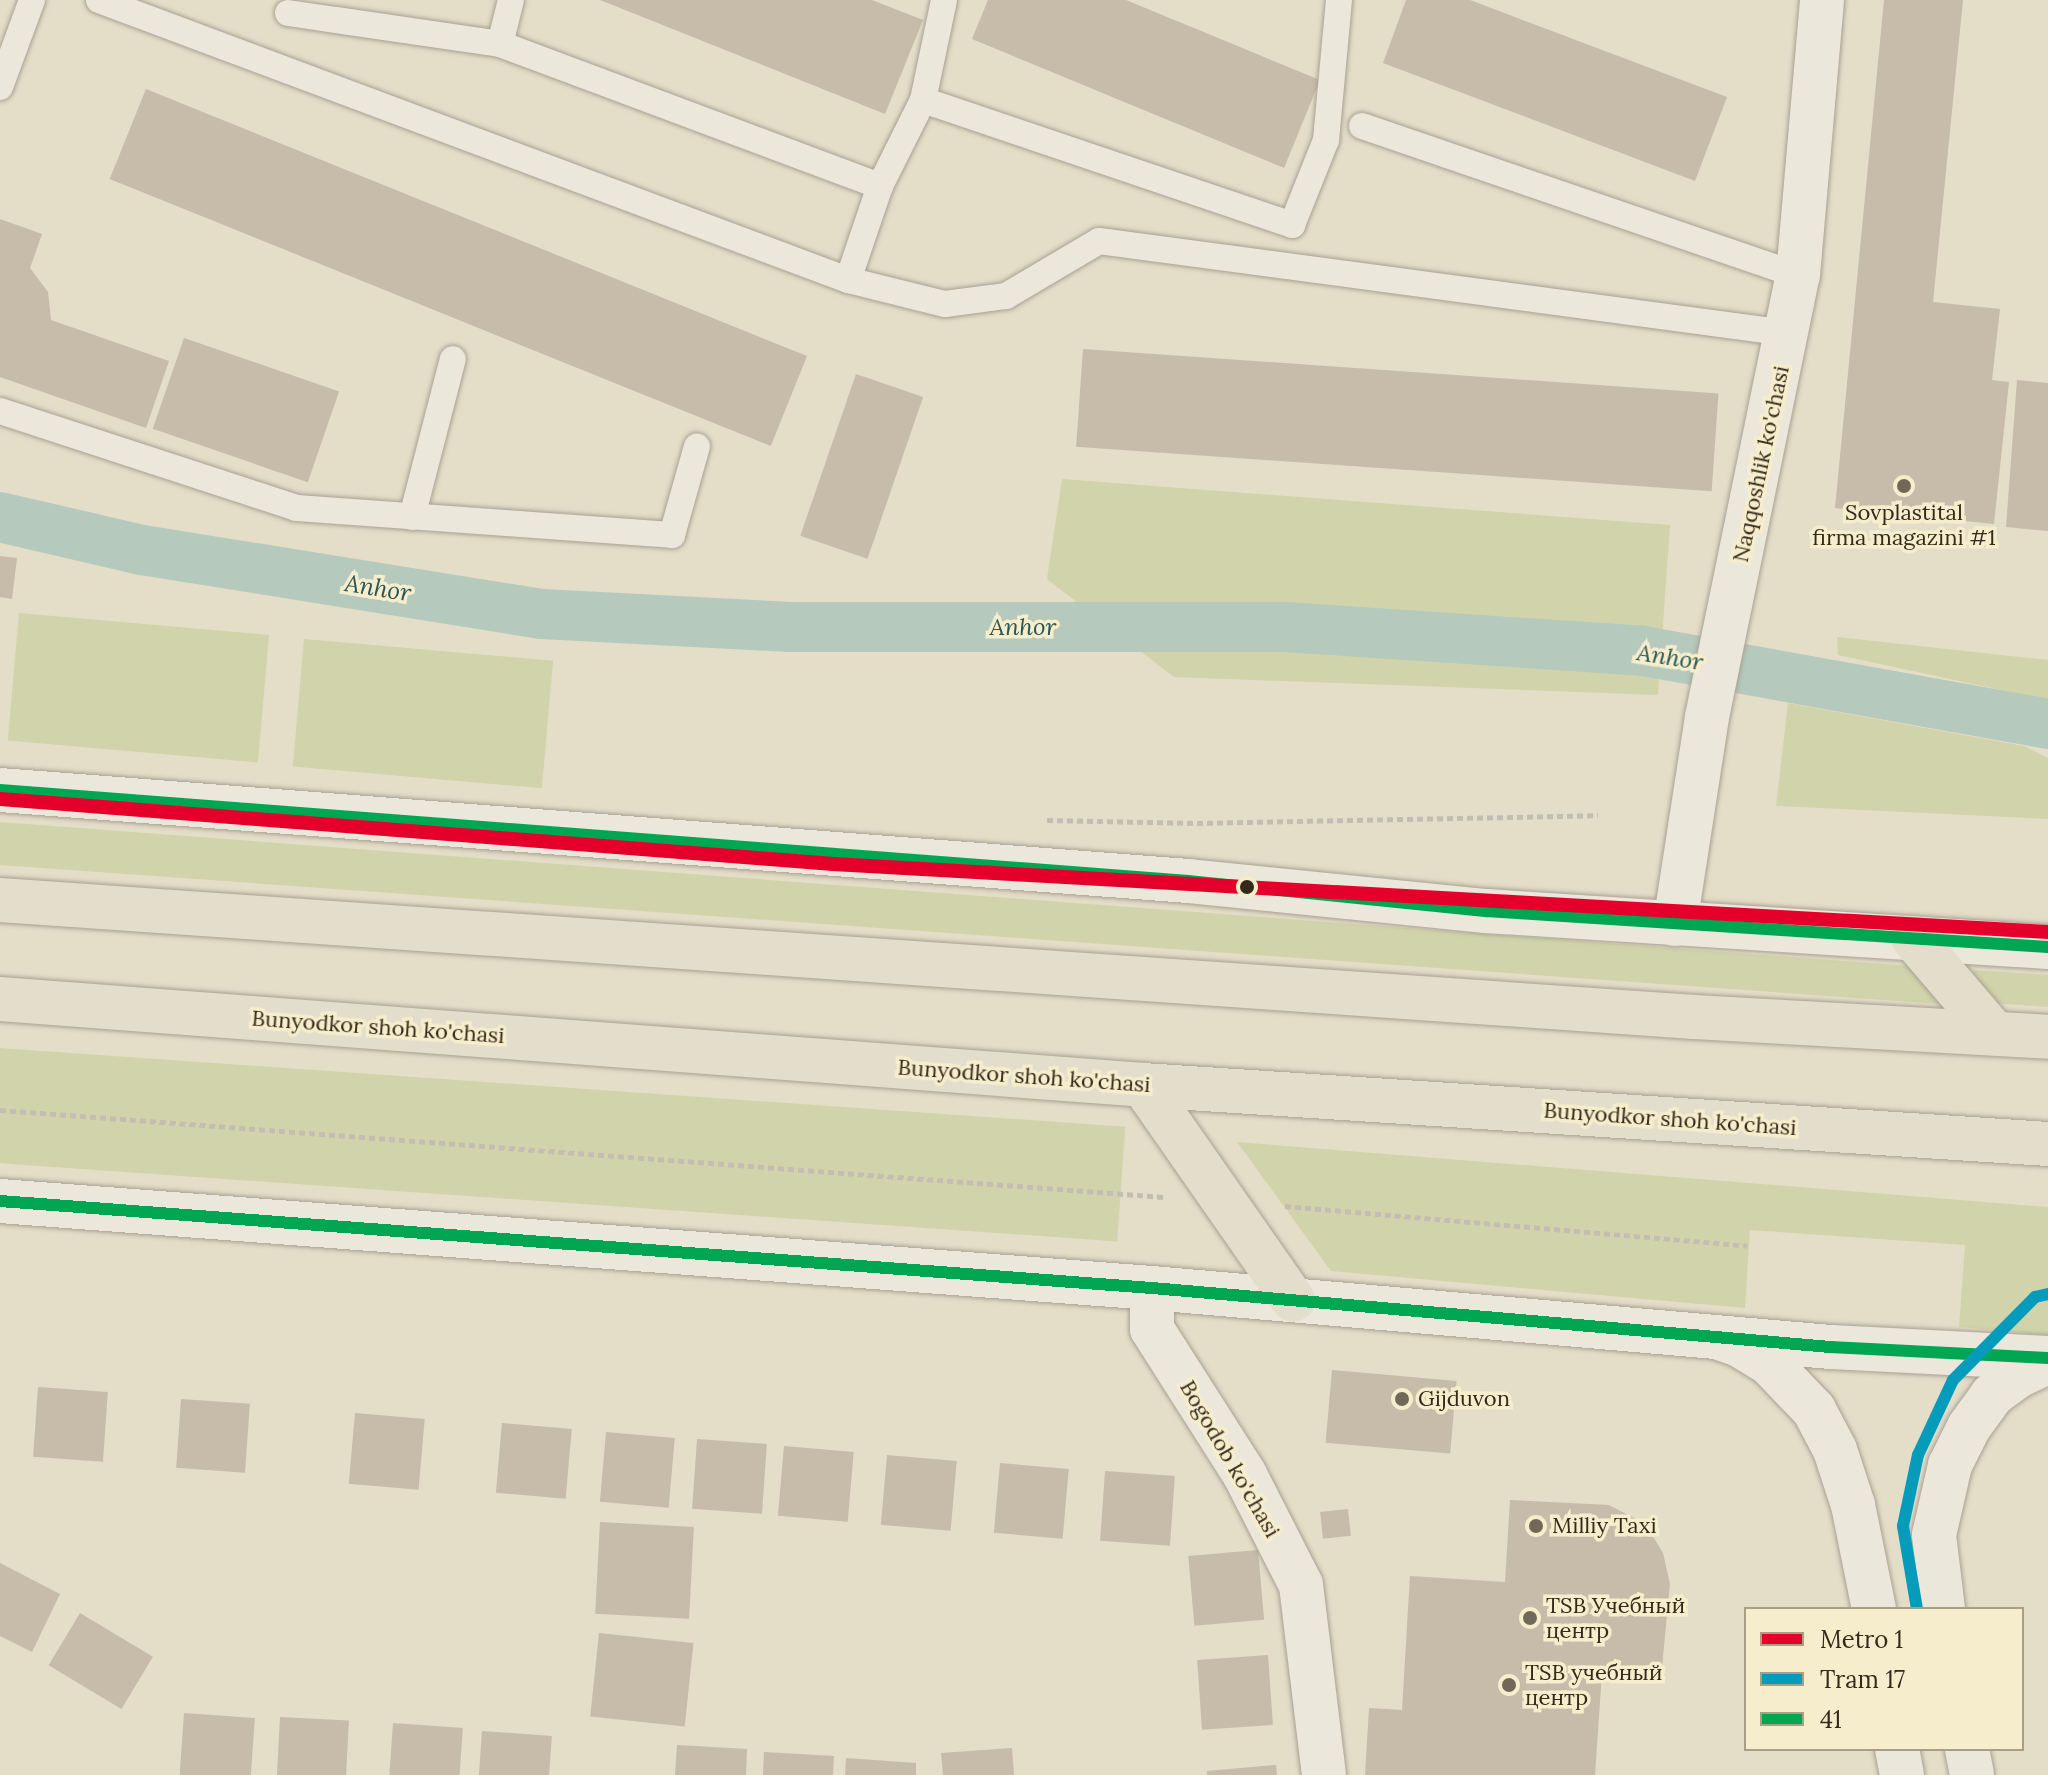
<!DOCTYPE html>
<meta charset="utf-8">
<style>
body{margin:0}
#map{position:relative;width:2048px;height:1775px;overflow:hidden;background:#e4ddc8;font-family:Lora,serif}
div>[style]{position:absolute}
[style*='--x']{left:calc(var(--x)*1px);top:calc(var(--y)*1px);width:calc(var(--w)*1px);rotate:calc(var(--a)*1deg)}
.green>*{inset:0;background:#d1d4aa;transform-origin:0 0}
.canal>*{height:50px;margin:-25px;padding:0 25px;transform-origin:25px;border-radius:25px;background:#b5c9bd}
.building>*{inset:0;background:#c7bba9;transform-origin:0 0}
.path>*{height:5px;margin-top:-2.5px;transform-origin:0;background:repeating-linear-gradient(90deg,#c3beb2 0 6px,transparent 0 10px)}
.roads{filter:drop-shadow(0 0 2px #a8a192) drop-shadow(0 0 2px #a8a192)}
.service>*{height:26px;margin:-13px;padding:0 13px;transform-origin:13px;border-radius:13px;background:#ebe7db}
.minor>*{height:44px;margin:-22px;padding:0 22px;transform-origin:22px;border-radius:22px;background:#ebe7db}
.tertiary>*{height:44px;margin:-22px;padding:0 22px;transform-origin:22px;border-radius:22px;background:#ebe7db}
.secondary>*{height:44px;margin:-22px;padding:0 22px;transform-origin:22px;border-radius:22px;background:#ebe7db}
.primary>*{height:44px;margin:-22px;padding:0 22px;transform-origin:22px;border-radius:22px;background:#e3ddcb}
.bus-1>*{height:12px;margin:-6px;padding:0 6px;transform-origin:6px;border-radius:6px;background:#00a651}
.tram-1>*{height:12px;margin:-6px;padding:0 6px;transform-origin:6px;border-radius:6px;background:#059cbc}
.metro-1>*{height:14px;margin:-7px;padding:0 7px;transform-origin:7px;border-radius:7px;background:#e4002b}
.dots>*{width:22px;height:22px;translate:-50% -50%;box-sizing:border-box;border:4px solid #f6edcc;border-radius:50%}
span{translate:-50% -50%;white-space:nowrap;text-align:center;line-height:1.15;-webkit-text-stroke:7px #f6edcc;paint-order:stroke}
.street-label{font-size:22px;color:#35291b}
.poi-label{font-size:22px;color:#35291b}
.left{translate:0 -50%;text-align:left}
.water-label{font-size:24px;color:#295656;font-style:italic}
.legend{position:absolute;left:1744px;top:1607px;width:280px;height:144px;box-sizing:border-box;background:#f6edcc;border:2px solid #a99f85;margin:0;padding:10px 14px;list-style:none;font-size:24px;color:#35291b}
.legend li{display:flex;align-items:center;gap:16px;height:40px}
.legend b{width:40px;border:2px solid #a99f85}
</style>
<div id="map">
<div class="green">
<i style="clip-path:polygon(1062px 479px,1670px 525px,1658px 695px,1174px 677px,1047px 579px)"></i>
<i style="left:19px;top:613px;width:251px;height:128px;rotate:5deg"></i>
<i style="clip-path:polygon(1837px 637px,2048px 660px,2048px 700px,1838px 655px)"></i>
<i style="left:304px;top:639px;width:250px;height:128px;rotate:5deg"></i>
<i style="clip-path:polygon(1788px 703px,2024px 746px,2048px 758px,2048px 819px,1776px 806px)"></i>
<i style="clip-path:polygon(0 822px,1911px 966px,1940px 1004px,0 865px)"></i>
<i style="clip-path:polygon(1972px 970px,2048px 975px,2048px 1007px,1991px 1003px)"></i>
<i style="left:0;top:1048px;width:1128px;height:115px;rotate:4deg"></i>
<i style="clip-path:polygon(1237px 1142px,2048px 1207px,2048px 1335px,1959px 1327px,1965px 1245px,1750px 1230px,1745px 1308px,1331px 1271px)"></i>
</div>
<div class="canal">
<i style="--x:0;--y:517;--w:146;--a:13.1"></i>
<i style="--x:142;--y:550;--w:405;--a:9.1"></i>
<i style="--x:542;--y:614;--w:248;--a:3"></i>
<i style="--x:790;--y:627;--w:495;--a:0"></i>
<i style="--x:1285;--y:627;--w:359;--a:3.8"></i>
<i style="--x:1643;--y:651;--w:412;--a:10.2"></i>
</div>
<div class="building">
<i style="clip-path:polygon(600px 0,872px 0,923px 20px,885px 114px)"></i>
<i style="clip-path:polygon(988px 0,1126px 0,1320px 80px,1284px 168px,972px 39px)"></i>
<i style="clip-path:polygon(1406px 0,1470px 0,1727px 97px,1695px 181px,1383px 63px)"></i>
<i style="clip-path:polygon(1884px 0,1963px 0,1933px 302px,2000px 309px,1992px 380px,2009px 382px,1994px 524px,1835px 508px)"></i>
<i style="left:146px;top:89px;width:713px;height:97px;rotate:22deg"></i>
<i style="clip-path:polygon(0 219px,42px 234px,30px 268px,48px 292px,51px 320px,169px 361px,146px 428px,0 377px)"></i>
<i style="left:184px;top:338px;width:164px;height:96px;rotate:19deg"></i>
<i style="left:1083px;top:349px;width:637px;height:98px;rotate:4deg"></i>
<i style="left:856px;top:374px;width:71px;height:171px;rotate:19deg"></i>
<i style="clip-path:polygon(2017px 380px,2048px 383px,2048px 531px,2006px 527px)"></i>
<i style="clip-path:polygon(0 556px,17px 558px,12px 599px,0 597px)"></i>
<i style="left:1332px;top:1370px;width:125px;height:73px;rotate:5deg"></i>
<i style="left:38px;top:1387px;width:70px;height:70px;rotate:4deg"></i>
<i style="left:181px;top:1399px;width:69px;height:69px;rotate:4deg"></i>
<i style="left:355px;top:1413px;width:70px;height:71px;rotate:5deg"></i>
<i style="left:502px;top:1423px;width:70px;height:70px;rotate:5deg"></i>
<i style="left:606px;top:1432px;width:69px;height:70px;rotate:5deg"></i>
<i style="left:697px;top:1439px;width:70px;height:70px;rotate:4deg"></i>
<i style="left:784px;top:1446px;width:70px;height:70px;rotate:5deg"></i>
<i style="left:887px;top:1455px;width:70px;height:70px;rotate:5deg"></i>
<i style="left:1000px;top:1463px;width:69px;height:70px;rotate:5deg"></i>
<i style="left:1105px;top:1471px;width:70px;height:70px;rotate:4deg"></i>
<i style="clip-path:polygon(1510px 1500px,1609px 1505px,1634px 1518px,1654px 1538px,1663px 1553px,1670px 1584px,1661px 1677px,1602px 1672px,1595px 1775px,1365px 1775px,1369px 1708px,1402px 1710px,1410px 1576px,1505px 1582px)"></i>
<i style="left:1348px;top:1509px;width:27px;height:28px;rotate:84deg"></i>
<i style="left:600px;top:1522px;width:94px;height:92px;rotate:3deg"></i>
<i style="left:1258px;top:1550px;width:70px;height:70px;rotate:85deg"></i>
<i style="clip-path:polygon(0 1563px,60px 1594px,32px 1652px,0 1636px)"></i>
<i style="left:80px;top:1613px;width:85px;height:61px;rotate:31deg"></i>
<i style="left:599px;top:1633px;width:95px;height:84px;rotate:6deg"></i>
<i style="left:1268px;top:1655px;width:70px;height:71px;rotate:86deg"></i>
<i style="left:184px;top:1713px;width:71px;height:62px;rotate:4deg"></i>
<i style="left:280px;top:1717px;width:69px;height:58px;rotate:3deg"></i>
<i style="left:393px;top:1723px;width:70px;height:52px;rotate:4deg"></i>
<i style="left:482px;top:1731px;width:70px;height:44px;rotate:4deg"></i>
<i style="clip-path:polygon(677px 1745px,747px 1749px,746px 1775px,675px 1775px)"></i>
<i style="clip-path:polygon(1012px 1748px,1014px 1775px,943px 1775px,941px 1753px)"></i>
<i style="clip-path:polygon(764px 1752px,834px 1756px,833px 1775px,763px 1775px)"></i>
<i style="clip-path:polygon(846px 1758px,916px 1763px,916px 1775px,845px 1775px)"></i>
<i style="clip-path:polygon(1276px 1765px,1277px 1775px,1207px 1775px,1207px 1771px)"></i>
</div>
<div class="path">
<i style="--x:1047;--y:820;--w:150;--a:1.1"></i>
<i style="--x:1197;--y:823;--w:401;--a:-1.1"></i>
<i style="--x:0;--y:1110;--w:1167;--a:4.27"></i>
<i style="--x:1285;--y:1206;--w:464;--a:4.9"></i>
</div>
<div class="roads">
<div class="service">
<i style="--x:99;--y:0;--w:800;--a:20.5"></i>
<i style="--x:848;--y:280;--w:99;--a:-71.2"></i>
<i style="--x:880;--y:186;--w:96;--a:-63.4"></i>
<i style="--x:923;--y:100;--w:102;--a:-78.1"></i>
<i style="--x:288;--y:13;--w:214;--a:8.3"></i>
<i style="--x:500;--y:44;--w:406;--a:20.5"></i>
<i style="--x:500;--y:44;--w:45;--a:-76"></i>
<i style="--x:0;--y:87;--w:93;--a:-69.8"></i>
<i style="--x:923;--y:100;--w:390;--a:18.7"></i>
<i style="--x:1292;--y:225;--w:92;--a:-68.2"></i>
<i style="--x:1326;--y:140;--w:141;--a:-84.7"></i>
<i style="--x:1362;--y:126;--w:461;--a:18.9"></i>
<i style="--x:848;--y:280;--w:100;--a:13.9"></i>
<i style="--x:945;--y:304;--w:62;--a:-7.5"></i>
<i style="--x:1006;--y:296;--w:108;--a:-30.6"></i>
<i style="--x:1099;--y:241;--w:695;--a:7.61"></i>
<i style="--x:0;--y:411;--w:311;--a:18.1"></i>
<i style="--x:296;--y:508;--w:377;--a:4.1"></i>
<i style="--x:672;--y:535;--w:92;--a:-74.3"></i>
<i style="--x:412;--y:517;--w:163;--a:-75.5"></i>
</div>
<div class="minor">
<i style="--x:1675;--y:924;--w:209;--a:-81.2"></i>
<i style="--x:1707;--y:717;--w:451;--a:-78.4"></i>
<i style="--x:1798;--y:275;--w:276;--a:-85"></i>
<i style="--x:1152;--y:1288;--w:41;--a:90"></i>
<i style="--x:1152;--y:1329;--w:173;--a:57.5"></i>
<i style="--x:1245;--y:1475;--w:123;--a:63"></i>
<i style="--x:1301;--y:1585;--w:191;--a:83.1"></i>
</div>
<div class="tertiary">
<i style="--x:0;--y:790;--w:1192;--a:4.38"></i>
<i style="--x:1189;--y:881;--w:299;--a:5.8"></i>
<i style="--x:1486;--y:911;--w:563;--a:3.67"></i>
<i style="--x:0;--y:1201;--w:1155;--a:4.32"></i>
<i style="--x:1152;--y:1288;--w:682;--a:4.97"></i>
<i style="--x:1831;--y:1347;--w:217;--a:2.9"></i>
</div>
<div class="secondary">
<i style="--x:1716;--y:1337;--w:24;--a:19"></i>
<i style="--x:1739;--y:1345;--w:35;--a:31"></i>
<i style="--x:1769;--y:1363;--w:65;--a:46.2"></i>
<i style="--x:1814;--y:1410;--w:45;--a:62.3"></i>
<i style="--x:1835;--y:1450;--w:58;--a:71.9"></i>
<i style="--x:1853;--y:1505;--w:106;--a:78.6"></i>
<i style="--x:1943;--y:1609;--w:75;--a:-96.9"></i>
<i style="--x:1934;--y:1535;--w:72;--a:-77.1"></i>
<i style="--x:1950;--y:1465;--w:42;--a:-63.4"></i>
<i style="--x:1969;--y:1427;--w:39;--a:-54"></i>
<i style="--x:1992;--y:1395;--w:34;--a:-36"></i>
<i style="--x:2020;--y:1375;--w:31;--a:-25"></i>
<i style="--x:1897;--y:1749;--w:26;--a:79"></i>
<i style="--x:1967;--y:1749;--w:26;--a:79"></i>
</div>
<div class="primary">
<i style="--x:0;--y:900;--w:1698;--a:3.95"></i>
<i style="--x:1694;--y:1017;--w:355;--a:3.2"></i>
<i style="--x:1913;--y:938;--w:125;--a:49.5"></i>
<i style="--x:0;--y:999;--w:1146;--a:4.3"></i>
<i style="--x:1143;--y:1085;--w:907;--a:3.73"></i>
<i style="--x:1143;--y:1085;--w:262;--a:55.1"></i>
</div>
</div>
<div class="bus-1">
<i style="--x:0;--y:790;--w:1192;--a:4.38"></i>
<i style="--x:1189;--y:881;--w:299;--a:5.8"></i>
<i style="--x:1486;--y:911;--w:563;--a:3.67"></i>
<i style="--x:0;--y:1201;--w:1155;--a:4.32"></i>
<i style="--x:1152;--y:1288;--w:682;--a:4.97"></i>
<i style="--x:1831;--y:1347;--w:217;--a:2.9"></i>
</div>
<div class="tram-1">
<i style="--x:1917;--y:1609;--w:84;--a:-99.6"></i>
<i style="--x:1903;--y:1526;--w:73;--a:-78.1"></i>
<i style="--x:1918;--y:1455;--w:83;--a:-65"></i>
<i style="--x:1953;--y:1380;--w:117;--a:-45.3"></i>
<i style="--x:2035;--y:1297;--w:13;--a:-13"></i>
</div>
<div class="metro-1">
<i style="--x:0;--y:799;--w:836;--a:4.46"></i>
<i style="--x:833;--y:864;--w:1217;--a:3.2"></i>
</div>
<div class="dots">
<i style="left:1904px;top:486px;background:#726858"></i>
<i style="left:1247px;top:887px;background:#35291b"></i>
<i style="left:1402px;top:1399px;background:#726858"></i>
<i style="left:1536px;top:1526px;background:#726858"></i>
<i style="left:1530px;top:1618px;background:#726858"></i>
<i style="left:1509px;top:1685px;background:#726858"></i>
</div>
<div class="street-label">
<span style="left:1761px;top:464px;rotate:-78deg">Naqqoshlik ko'chasi</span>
<span style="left:378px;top:1027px;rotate:4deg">Bunyodkor shoh ko'chasi</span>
<span style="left:1024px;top:1076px;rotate:4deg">Bunyodkor shoh ko'chasi</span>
<span style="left:1670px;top:1119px;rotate:4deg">Bunyodkor shoh ko'chasi</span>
<span style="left:1230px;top:1459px;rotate:60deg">Bogodob ko'chasi</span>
</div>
<div class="poi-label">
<span style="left:1904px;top:525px">Sovplastital<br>firma magazini #1</span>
<span class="left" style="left:1418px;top:1399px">Gijduvon</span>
<span class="left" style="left:1552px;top:1526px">Milliy Taxi</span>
<span class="left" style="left:1546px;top:1618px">TSB Учебный<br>центр</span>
<span class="left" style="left:1525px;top:1685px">TSB учебный<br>центр</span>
</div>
<div class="water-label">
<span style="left:378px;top:588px;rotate:9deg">Anhor</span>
<span style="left:1023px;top:627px">Anhor</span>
<span style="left:1670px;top:657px;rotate:9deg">Anhor</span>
</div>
<ul class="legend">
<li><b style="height:10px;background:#e4002b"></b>Metro 1</li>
<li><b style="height:10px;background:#059cbc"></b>Tram 17</li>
<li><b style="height:10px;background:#00a651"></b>41</li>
</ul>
</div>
